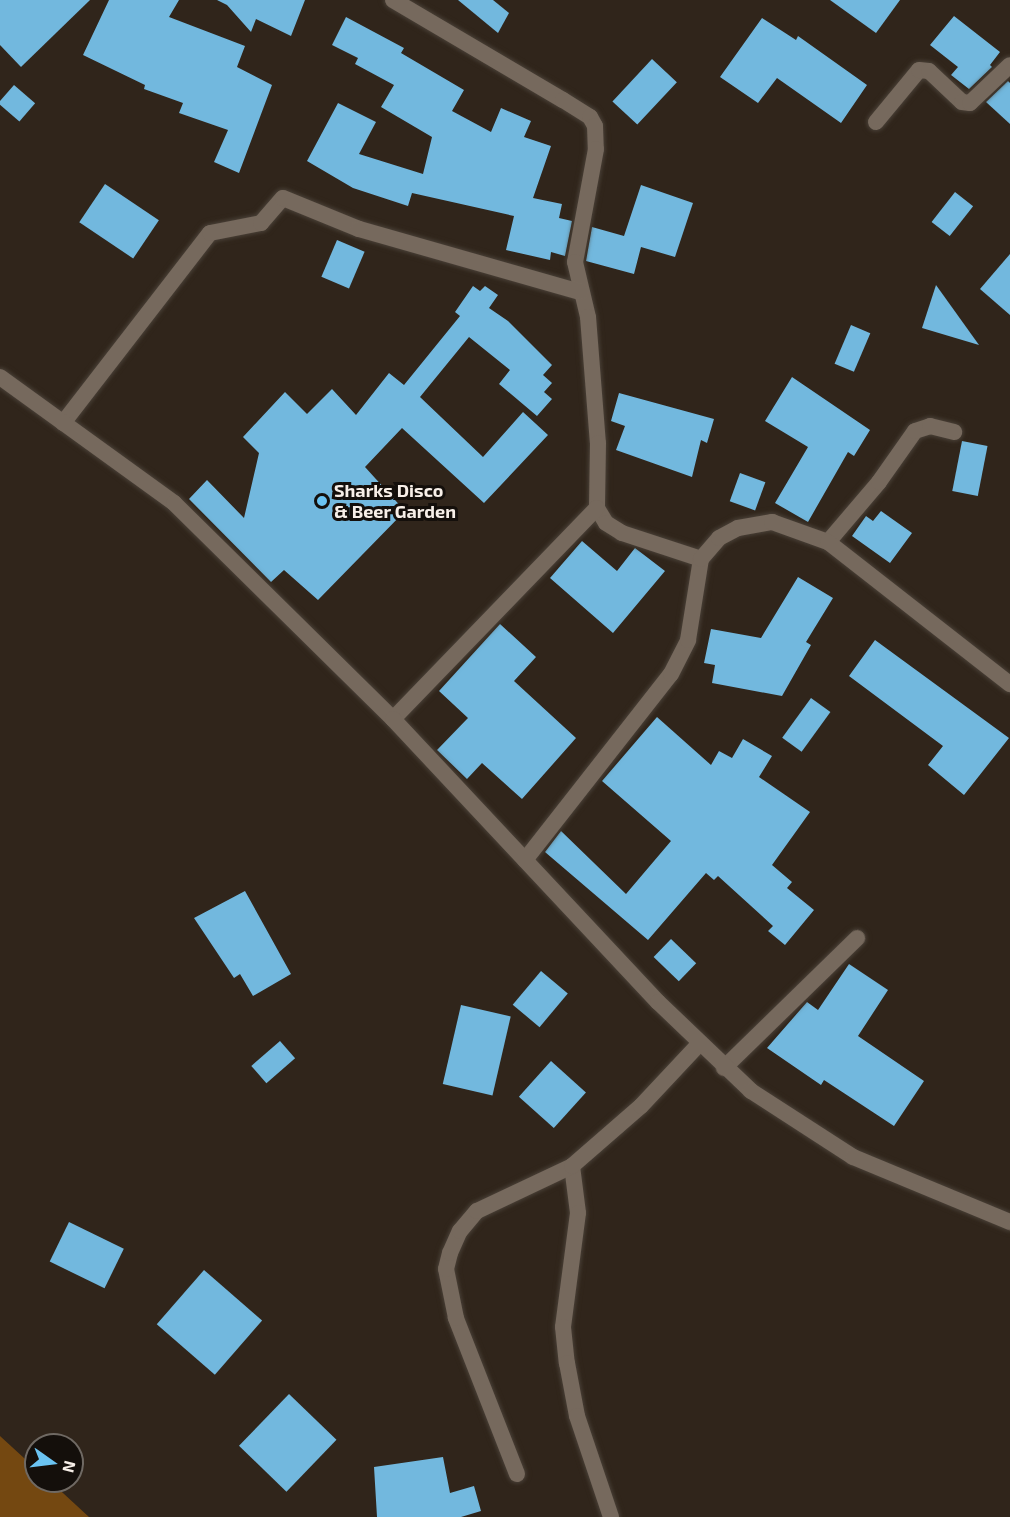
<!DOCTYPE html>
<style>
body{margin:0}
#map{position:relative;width:1010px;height:1517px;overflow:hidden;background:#30251b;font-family:"Exo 2",sans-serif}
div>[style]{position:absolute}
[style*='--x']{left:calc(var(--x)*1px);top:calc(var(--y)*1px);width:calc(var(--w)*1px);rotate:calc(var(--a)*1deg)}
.water>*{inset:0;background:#744811}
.building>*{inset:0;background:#72b8de;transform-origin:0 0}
.roads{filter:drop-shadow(0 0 2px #494037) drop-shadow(0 0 2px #494037)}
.minor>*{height:16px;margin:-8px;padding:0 8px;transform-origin:8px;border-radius:8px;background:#76695d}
.tertiary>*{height:16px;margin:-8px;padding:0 8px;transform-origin:8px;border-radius:8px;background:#76695d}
.dots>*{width:16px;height:16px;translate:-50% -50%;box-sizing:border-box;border:3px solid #140f0b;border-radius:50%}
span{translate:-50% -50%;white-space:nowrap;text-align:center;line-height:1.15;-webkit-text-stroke:6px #140f0b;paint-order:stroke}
.poi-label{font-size:18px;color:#f7efe8;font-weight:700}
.left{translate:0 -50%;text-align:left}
.north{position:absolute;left:24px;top:1433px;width:60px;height:60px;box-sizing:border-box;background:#140f0b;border:2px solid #6f6963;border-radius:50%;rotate:104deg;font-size:16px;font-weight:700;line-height:24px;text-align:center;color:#f7efe8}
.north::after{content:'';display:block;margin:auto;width:21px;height:27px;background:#6bc3f2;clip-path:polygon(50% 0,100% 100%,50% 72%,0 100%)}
</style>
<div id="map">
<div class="water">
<i style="clip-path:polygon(0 1436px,36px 1469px,36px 1481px,50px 1481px,89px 1517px,0 1517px)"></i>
</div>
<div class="building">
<i style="clip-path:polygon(0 0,90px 0,21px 67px,0 45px)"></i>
<i style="clip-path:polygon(109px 0,179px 0,169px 17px,245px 46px,237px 67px,272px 85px,239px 173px,214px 162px,228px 130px,179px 113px,183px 103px,144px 89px,145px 85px,83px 55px)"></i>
<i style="clip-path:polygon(217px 0,305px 0,291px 36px,256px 19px,251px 32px,227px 5px)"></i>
<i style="clip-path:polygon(458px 0,493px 0,509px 13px,498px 33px)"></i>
<i style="clip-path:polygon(830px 0,900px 0,876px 33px)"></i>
<i style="clip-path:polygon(954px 16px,1000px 52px,990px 65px,992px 67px,969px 89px,951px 75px,958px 67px,930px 45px)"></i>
<i style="clip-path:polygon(346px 17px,404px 48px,401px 53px,464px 90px,452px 111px,491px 132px,501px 108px,531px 121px,524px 137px,551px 146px,533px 198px,562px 204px,559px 218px,572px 221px,565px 256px,551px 252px,550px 260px,506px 250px,514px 216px,412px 193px,408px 206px,353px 188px,307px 161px,338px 103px,376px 122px,359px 154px,423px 174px,432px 137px,381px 107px,394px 85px,355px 64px,358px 58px,332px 45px)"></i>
<i style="clip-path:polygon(762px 18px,796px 40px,798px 36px,867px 85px,841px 123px,777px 78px,758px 103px,720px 77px)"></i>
<i style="left:652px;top:59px;width:34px;height:58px;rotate:43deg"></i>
<i style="clip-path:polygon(1008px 81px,1010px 83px,1010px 124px,986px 102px)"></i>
<i style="left:14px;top:85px;width:28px;height:24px;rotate:41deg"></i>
<i style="left:105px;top:184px;width:65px;height:46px;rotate:34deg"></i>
<i style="clip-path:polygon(641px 185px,693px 203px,675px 257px,641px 247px,634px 274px,586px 261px,592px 227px,624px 236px)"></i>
<i style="left:955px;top:192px;width:23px;height:38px;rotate:38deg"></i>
<i style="left:337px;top:240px;width:30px;height:40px;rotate:23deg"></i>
<i style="clip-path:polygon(1010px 254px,1010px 315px,980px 289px)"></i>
<i style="clip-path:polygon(936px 285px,979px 345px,922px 328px)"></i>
<i style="clip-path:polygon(473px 286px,480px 291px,485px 286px,498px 295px,489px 308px,508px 321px,552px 365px,543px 375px,552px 383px,544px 392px,552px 399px,537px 416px,499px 384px,510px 370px,469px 337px,420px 397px,483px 457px,523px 412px,548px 435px,484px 503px,402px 428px,365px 467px,405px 511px,318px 600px,284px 570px,271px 582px,189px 499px,207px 480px,244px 518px,259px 453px,243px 437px,285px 392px,307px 414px,332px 389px,356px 415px,389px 373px,404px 385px,460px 316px,455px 312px)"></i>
<i style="left:851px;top:325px;width:21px;height:42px;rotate:23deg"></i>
<i style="clip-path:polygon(792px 377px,870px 430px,854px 456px,848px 452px,808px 522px,775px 503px,808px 447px,765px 421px)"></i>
<i style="clip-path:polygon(619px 393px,714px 419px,707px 443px,701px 440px,692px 477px,616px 450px,625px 426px,611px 421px)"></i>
<i style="left:962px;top:441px;width:26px;height:51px;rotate:11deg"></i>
<i style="left:740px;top:473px;width:27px;height:30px;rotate:20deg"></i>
<i style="clip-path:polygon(881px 511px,912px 533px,890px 563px,852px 536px,866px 516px,873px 521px)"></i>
<i style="clip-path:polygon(582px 541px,617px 571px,635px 548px,665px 571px,613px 633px,550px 578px)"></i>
<i style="clip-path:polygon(798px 577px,833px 598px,806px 642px,811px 645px,782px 696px,712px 683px,715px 665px,704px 663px,711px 629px,761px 638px)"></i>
<i style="clip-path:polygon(500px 624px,536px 657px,514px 681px,576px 738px,522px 799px,482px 763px,467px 779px,437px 750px,468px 718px,439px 691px)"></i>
<i style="clip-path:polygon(875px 640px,1009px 738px,964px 795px,928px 765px,943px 746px,849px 676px)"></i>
<i style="left:811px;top:698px;width:24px;height:49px;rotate:36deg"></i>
<i style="clip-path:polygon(657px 717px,711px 765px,719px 751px,732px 758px,743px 739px,772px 756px,759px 777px,810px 812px,772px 865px,792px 882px,787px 888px,814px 910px,785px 945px,768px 931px,773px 926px,718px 876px,714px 880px,706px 873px,648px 940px,545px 852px,561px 831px,626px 894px,671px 841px,602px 781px)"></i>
<i style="clip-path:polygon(245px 891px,291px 974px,253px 996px,240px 974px,234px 978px,194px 918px)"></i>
<i style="left:671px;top:939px;width:35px;height:25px;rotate:44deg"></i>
<i style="clip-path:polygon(849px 964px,888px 990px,858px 1036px,924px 1081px,894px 1126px,824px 1080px,821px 1085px,767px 1048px,807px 1002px,818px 1010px)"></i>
<i style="left:541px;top:971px;width:35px;height:44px;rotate:40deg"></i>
<i style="left:461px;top:1005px;width:51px;height:81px;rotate:13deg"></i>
<i style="left:280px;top:1041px;width:23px;height:38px;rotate:49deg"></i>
<i style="left:551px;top:1061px;width:47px;height:48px;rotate:42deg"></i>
<i style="left:69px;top:1222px;width:61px;height:44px;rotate:26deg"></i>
<i style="left:204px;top:1270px;width:77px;height:72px;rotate:41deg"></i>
<i style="left:289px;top:1394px;width:66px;height:72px;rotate:44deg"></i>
<i style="clip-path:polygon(443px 1457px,450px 1493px,474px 1486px,481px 1511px,461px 1517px,377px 1517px,374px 1467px)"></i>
</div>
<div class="roads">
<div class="minor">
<i style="--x:393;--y:0;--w:197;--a:30.5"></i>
<i style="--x:563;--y:100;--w:32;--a:32"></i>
<i style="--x:590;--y:117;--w:10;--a:61"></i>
<i style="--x:595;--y:126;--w:23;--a:88"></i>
<i style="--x:596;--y:149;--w:115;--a:100.5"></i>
<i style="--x:575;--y:262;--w:57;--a:76.7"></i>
<i style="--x:588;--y:317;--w:126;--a:85.5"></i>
<i style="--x:598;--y:443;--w:65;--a:90.9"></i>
<i style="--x:597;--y:508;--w:17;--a:59"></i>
<i style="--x:606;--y:523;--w:19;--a:32"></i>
<i style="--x:622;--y:533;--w:83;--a:18.2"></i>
<i style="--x:876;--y:122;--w:67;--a:-50.4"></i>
<i style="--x:919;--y:70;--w:10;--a:6"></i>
<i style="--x:929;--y:71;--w:45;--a:43.2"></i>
<i style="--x:962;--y:102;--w:8;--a:7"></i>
<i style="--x:970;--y:103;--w:55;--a:-43.5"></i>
<i style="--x:63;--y:423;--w:240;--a:-52.3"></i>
<i style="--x:210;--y:233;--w:52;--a:-11.1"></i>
<i style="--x:261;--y:223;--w:33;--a:-49"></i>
<i style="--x:283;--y:198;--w:82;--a:22.2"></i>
<i style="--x:359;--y:229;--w:230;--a:15.9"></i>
<i style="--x:828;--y:542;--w:79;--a:-49.6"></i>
<i style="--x:879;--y:482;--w:62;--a:-54.8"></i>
<i style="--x:915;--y:431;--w:16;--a:-18"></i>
<i style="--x:930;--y:426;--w:25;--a:14"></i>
<i style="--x:393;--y:719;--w:293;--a:-46"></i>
<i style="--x:525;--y:860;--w:236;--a:-51.9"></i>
<i style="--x:671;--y:674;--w:38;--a:-63"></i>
<i style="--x:688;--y:640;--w:82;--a:-80.9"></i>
<i style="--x:701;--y:559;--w:28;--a:-49"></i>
<i style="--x:719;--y:538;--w:21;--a:-28"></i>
<i style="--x:738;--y:528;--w:35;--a:-10"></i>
<i style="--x:772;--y:522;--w:59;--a:19.7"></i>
<i style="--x:828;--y:542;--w:231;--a:38"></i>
<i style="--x:724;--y:1068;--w:186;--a:-44.3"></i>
<i style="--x:572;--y:1166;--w:47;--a:82.7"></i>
<i style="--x:578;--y:1213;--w:115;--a:97.5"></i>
<i style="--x:563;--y:1327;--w:36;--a:84"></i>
<i style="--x:567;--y:1363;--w:54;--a:79.3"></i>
<i style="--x:577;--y:1416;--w:107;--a:71.4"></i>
<i style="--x:517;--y:1474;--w:168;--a:-111.4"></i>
<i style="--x:456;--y:1318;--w:50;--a:-101.5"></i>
<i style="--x:446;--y:1269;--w:16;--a:-76"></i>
<i style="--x:450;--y:1253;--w:24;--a:-66"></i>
<i style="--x:460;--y:1231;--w:26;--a:-50"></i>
<i style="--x:477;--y:1211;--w:105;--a:-25.3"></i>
<i style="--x:572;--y:1166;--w:91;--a:-41"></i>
<i style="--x:641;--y:1106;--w:85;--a:-46.9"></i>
</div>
<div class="tertiary">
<i style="--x:0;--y:377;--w:215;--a:35.9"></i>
<i style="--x:174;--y:503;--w:308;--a:44.6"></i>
<i style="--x:393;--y:719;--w:388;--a:46.9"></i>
<i style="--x:658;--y:1002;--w:129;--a:43.7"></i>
<i style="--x:751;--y:1091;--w:121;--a:32.9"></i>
<i style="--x:853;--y:1157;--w:170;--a:22.5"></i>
</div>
</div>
<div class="dots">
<i style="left:322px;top:501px;background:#6bc3f2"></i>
</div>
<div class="poi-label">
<span class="left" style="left:334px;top:501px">Sharks Disco<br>&amp; Beer Garden</span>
</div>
<div class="north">N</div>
</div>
